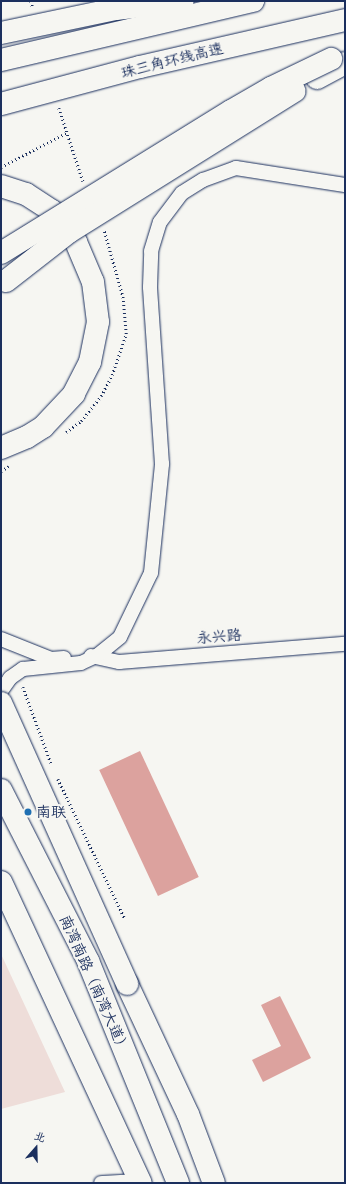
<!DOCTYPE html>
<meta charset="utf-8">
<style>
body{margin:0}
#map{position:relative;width:346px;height:1184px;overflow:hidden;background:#f6f6f2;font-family:"Patrick Hand","LXGW WenKai TC",sans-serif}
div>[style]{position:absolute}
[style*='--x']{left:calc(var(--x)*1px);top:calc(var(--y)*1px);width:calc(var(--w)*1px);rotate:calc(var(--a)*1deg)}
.built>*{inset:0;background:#eeddd9}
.building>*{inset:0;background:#dca29e;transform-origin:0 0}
.path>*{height:2.5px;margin-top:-1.25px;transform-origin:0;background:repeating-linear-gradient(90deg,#1b2f5e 0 1px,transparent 0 4px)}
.roads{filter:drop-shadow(0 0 1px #1b2f5e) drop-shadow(0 0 1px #1b2f5e)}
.minor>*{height:14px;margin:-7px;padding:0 7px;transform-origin:7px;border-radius:7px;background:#f6f6f2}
.trunk>*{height:22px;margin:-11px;padding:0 11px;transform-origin:11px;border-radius:11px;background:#f6f6f2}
.motorway>*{height:22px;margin:-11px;padding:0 11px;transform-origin:11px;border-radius:11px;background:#f6f6f2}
.bridges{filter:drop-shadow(0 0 1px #1b2f5e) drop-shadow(0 0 1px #1b2f5e)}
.motorway-bridge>*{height:22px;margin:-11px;padding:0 11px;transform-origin:11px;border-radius:11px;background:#f6f6f2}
.dots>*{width:11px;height:11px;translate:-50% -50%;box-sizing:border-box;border:2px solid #f6f6f2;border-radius:50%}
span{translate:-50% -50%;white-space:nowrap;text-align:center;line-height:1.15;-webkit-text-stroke:4px #f6f6f2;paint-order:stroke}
.street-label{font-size:15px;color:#1b2f5e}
.poi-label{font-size:15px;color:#1b2f5e}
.left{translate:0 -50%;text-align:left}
.frame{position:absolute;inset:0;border:2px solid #1b2f5e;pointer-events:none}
.north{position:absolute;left:16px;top:1128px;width:40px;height:40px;-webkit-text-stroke:3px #f6f6f2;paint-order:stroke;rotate:20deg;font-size:11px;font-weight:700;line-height:16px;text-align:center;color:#1b2f5e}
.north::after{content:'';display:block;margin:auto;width:14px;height:18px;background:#1b2f5e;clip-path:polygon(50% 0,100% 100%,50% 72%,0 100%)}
</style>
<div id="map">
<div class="built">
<i style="clip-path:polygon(1px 954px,65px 1092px,1px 1109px)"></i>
</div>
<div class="building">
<i style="left:140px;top:751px;width:139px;height:45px;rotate:65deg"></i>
<i style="clip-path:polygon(280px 996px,311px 1058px,263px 1082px,252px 1060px,281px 1046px,261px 1005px)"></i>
</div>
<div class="path">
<i style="--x:31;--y:1;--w:7;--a:74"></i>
<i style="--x:59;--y:108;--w:77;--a:71.8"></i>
<i style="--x:1;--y:167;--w:76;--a:-27.6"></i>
<i style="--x:66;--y:432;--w:19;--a:-36"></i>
<i style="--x:81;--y:421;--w:32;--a:-51"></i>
<i style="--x:101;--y:396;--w:24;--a:-62"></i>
<i style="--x:112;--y:375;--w:43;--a:-71.1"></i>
<i style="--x:126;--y:334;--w:36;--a:-95"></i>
<i style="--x:123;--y:298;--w:70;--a:-105.8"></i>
<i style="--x:1;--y:471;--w:9;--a:-32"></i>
<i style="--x:23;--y:687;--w:81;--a:69.8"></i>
<i style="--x:58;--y:779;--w:155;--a:64.4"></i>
</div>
<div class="roads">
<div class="minor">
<i style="--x:1;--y:639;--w:54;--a:21.8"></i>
<i style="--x:51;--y:659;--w:13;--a:-4"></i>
<i style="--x:91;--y:656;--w:29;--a:12"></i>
<i style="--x:119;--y:662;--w:227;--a:-4.6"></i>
<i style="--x:1;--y:691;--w:16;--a:-55"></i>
<i style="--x:10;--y:678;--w:16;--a:-35"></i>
<i style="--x:23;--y:669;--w:58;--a:-5.9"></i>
<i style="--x:81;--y:663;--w:19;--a:-25"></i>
<i style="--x:98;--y:655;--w:28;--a:-39"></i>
<i style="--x:120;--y:637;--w:71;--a:-64.2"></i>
<i style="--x:151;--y:573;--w:110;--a:-84.2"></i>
<i style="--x:162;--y:464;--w:177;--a:-93.9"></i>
<i style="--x:150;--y:287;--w:36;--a:-88"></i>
<i style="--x:151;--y:251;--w:30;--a:-73"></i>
<i style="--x:160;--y:222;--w:36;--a:-53"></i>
<i style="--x:182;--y:193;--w:25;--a:-32"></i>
<i style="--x:203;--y:180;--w:35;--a:-20"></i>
<i style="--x:236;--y:168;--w:110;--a:8.9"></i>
<i style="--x:101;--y:1183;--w:39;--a:-3"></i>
</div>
<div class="trunk">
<i style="--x:1;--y:790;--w:192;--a:63"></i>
<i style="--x:88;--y:961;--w:240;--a:67.9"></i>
<i style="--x:1;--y:882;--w:332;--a:65.1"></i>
</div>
<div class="motorway">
<i style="--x:317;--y:78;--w:32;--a:-28"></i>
<i style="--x:1;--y:186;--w:26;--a:18"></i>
<i style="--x:26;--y:194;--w:31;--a:33"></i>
<i style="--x:52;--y:211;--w:39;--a:52"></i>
<i style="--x:76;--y:242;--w:43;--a:67"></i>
<i style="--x:93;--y:282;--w:40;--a:82.9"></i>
<i style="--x:98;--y:322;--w:41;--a:101.3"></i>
<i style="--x:90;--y:362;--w:36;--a:117"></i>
<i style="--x:74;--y:394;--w:45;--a:133.2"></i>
<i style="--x:43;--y:427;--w:19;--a:148"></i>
<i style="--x:27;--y:437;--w:28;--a:157"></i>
<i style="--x:127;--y:984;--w:144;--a:64.9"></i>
<i style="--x:188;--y:1114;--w:74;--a:69.4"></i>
</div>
</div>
<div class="bridges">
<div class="motorway-bridge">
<i style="--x:1;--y:33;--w:117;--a:-11.8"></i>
<i style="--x:116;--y:9;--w:67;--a:-6.8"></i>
<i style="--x:1;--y:60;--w:259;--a:-13.2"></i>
<i style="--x:1;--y:104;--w:144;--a:-14.9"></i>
<i style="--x:140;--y:67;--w:210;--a:-12.9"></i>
<i style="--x:1;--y:253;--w:270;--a:-31.7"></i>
<i style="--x:231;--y:111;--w:46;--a:-29.9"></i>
<i style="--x:271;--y:88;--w:67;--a:-25.8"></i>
<i style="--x:6;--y:281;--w:80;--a:-37.9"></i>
<i style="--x:69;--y:232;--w:266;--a:-32"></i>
<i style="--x:1;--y:703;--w:308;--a:65.8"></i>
</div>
</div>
<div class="dots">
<i style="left:28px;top:812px;background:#1f6fb2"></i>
</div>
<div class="street-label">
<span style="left:172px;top:60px;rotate:-14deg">珠三角环线高速</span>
<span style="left:219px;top:636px;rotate:-5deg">永兴路</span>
<span style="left:95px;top:984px;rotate:66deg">南湾南路（南湾大道）</span>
</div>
<div class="poi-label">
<span class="left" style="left:36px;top:812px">南联</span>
</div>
<div class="frame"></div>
<div class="north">北</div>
</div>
